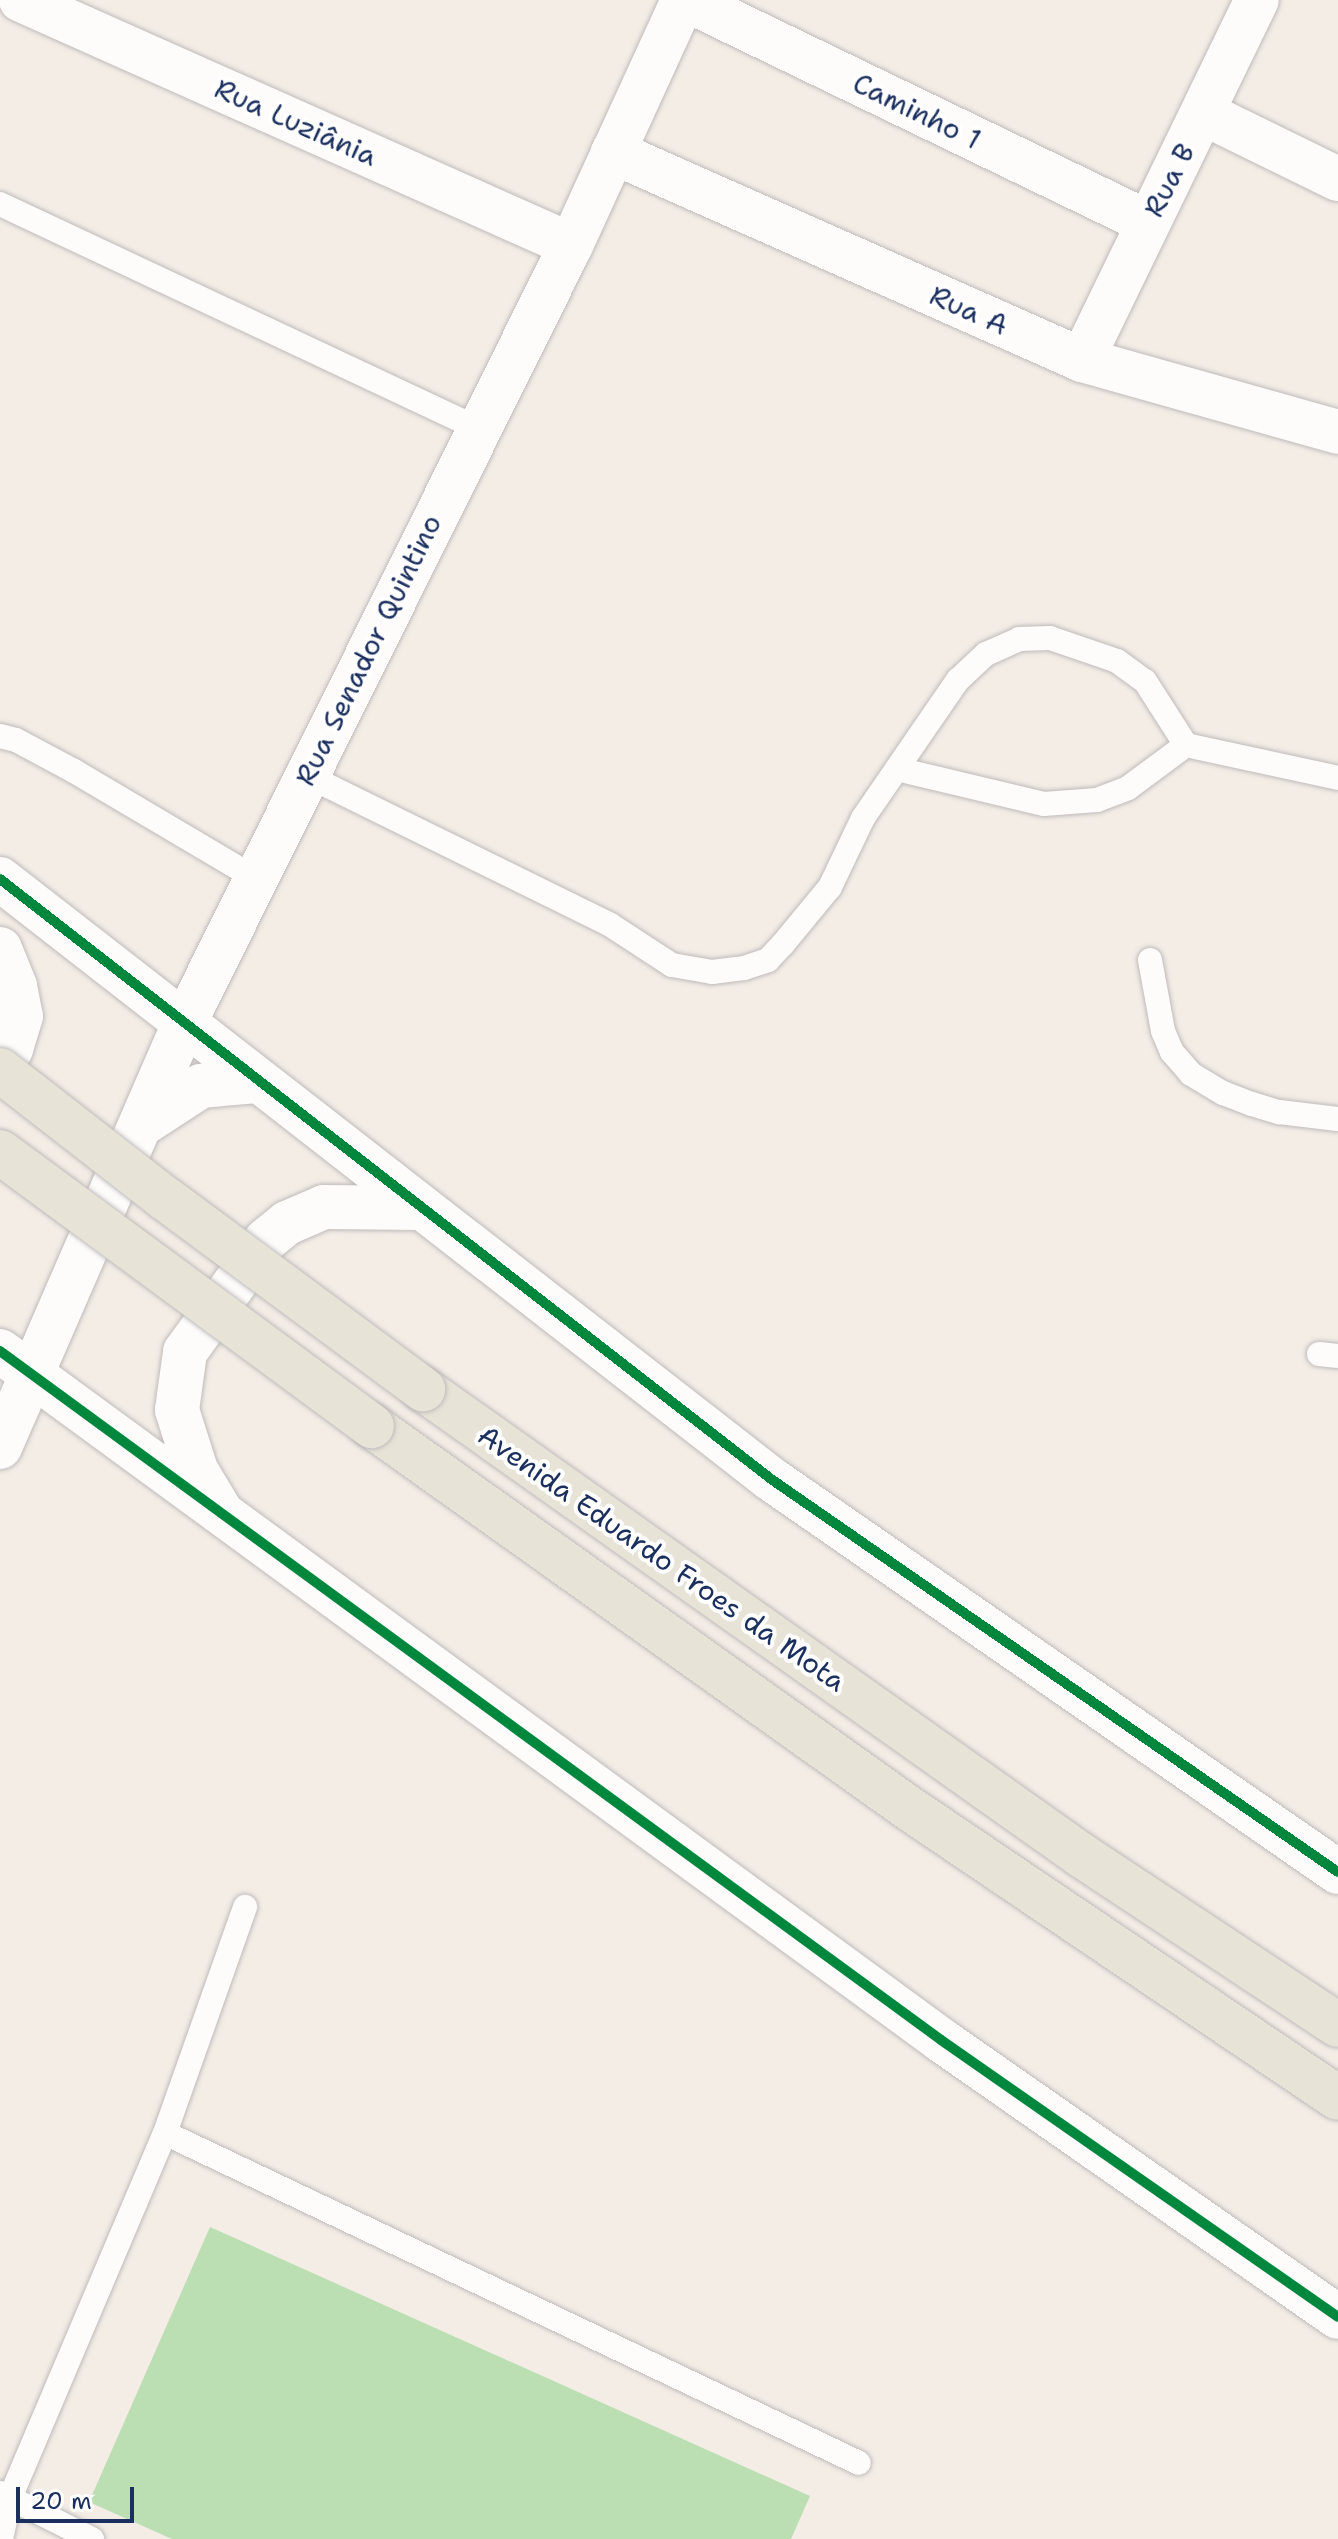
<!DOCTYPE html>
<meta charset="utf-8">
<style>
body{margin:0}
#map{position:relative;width:1338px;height:2539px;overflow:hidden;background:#f4ede6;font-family:"Shantell Sans",sans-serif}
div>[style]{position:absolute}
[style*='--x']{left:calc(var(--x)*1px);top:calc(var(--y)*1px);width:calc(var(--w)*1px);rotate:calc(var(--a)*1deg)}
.green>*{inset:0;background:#bbdeb3}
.roads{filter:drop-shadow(0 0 2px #bebbbb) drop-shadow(0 0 2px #bebbbb)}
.service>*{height:24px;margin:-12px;padding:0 12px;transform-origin:12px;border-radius:12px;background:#fdfcfb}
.minor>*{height:44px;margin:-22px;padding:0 22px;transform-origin:22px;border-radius:22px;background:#fdfcfb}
.tertiary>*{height:44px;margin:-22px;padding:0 22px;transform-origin:22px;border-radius:22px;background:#fdfcfb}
.trunk>*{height:44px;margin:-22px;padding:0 22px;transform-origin:22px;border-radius:22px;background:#e8e3d7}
.bridges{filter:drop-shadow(0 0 2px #bebbbb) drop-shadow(0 0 2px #bebbbb)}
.trunk-bridge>*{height:44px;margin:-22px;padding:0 22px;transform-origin:22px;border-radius:22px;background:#e8e3d7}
.cycleway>*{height:10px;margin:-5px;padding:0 5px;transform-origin:5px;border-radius:5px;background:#00873e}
span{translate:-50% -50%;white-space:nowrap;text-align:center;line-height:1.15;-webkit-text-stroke:8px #fff;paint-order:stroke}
.street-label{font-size:28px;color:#1b2f5e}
.scale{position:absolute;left:16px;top:2487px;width:118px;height:36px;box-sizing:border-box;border:4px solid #1b2f5e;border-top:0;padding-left:10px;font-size:24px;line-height:28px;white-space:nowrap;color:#1b2f5e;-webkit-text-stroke:6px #fff;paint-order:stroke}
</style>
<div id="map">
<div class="green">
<i style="clip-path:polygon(210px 2227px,810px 2496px,791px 2539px,172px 2539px,89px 2502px)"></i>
</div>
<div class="roads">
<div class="service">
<i style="--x:0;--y:204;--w:529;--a:25.16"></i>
<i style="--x:0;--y:736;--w:16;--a:14"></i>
<i style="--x:16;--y:740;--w:66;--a:28.1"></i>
<i style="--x:74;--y:771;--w:210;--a:30.6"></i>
<i style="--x:897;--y:769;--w:151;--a:13.4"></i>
<i style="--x:1044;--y:804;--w:53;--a:-4.3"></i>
<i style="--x:1097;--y:800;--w:33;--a:-21"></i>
<i style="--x:1128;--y:788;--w:72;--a:-36.6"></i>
<i style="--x:306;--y:775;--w:338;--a:26.2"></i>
<i style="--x:609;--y:924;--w:75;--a:33.1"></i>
<i style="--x:672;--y:965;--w:41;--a:9.9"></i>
<i style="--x:712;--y:972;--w:32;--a:-7"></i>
<i style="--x:744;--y:968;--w:25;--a:-18"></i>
<i style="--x:768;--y:960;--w:22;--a:-47"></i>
<i style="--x:783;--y:944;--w:74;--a:-50.5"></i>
<i style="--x:830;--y:887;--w:76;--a:-64.4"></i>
<i style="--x:863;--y:818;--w:168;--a:-55.5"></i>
<i style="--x:958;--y:680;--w:38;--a:-43"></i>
<i style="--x:986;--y:654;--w:36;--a:-24"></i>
<i style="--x:1019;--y:639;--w:31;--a:-2"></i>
<i style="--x:1050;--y:638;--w:71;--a:18.9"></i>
<i style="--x:1117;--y:661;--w:34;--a:36"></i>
<i style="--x:1145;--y:681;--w:76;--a:57.4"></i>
<i style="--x:1186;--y:745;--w:156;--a:12.2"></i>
<i style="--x:1150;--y:960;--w:72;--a:79.6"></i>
<i style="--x:1163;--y:1031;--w:23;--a:67"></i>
<i style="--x:1172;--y:1052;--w:29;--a:49"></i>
<i style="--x:1191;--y:1074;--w:37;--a:31"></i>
<i style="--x:1223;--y:1093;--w:31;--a:21"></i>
<i style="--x:1252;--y:1104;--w:28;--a:17"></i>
<i style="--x:1279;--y:1112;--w:59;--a:6.8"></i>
<i style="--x:1319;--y:1354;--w:19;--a:6"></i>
<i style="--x:165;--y:2133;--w:768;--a:25.43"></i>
<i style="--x:0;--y:2493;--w:103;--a:26.6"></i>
<i style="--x:1;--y:2539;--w:42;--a:-77.6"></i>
<i style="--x:10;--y:2498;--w:397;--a:-67"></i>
<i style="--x:165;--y:2133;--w:240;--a:-70.5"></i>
</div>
<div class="minor">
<i style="--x:21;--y:0;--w:602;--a:24.01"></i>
<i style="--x:687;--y:0;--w:511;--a:25.76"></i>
<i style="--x:1203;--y:113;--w:150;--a:26.1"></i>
<i style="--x:1082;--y:360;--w:400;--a:-64.1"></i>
</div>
<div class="tertiary">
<i style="--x:613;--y:152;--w:513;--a:23.92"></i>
<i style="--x:1082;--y:360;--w:266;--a:15.7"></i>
<i style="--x:0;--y:879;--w:977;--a:37.89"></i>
<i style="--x:771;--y:1479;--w:690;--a:34.73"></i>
<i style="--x:0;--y:949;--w:40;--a:68"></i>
<i style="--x:15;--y:986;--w:31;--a:79"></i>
<i style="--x:21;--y:1016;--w:34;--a:107"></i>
<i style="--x:11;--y:1049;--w:20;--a:123"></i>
<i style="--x:141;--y:1125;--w:72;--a:-33"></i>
<i style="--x:201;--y:1086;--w:56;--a:-5.1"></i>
<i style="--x:0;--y:1351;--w:1166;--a:36.21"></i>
<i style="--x:941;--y:2040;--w:484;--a:34.9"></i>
<i style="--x:0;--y:1447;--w:464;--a:-66.5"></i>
<i style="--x:185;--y:1022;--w:868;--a:-63.58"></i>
<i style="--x:571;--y:245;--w:269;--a:-65.4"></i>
<i style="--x:220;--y:1510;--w:47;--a:-121"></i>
<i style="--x:196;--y:1470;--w:63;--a:-107.6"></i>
<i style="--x:177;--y:1410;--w:59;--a:-82.1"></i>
<i style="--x:185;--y:1352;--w:138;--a:-54.1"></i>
<i style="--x:266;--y:1240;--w:27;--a:-39"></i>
<i style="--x:287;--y:1223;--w:40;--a:-23.4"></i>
<i style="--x:324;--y:1207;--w:96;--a:0.6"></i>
</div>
<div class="trunk">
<i style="--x:423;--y:1389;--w:806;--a:35.31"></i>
<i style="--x:1081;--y:1855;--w:308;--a:33.5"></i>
<i style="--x:372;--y:1426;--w:660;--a:35.45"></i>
<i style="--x:910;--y:1809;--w:516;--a:34.03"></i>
</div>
</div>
<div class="bridges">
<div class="trunk-bridge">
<i style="--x:0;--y:1070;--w:210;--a:37.9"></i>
<i style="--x:166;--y:1199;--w:320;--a:36.5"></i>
<i style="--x:0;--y:1152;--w:462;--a:36.4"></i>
</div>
</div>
<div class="cycleway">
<i style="--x:0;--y:879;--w:977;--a:37.89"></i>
<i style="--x:771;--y:1479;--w:690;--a:34.73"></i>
<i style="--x:0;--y:1351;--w:1166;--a:36.21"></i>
<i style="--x:941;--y:2040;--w:484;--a:34.9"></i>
</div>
<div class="street-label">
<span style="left:917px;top:111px;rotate:26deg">Caminho 1</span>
<span style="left:296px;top:122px;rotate:24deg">Rua Luziânia</span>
<span style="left:1169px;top:180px;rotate:-63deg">Rua B</span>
<span style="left:969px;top:310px;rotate:24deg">Rua A</span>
<span style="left:368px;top:650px;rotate:-64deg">Rua Senador Quintino</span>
<span style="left:662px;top:1558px;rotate:35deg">Avenida Eduardo Froes da Mota</span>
</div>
<div class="scale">20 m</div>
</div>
